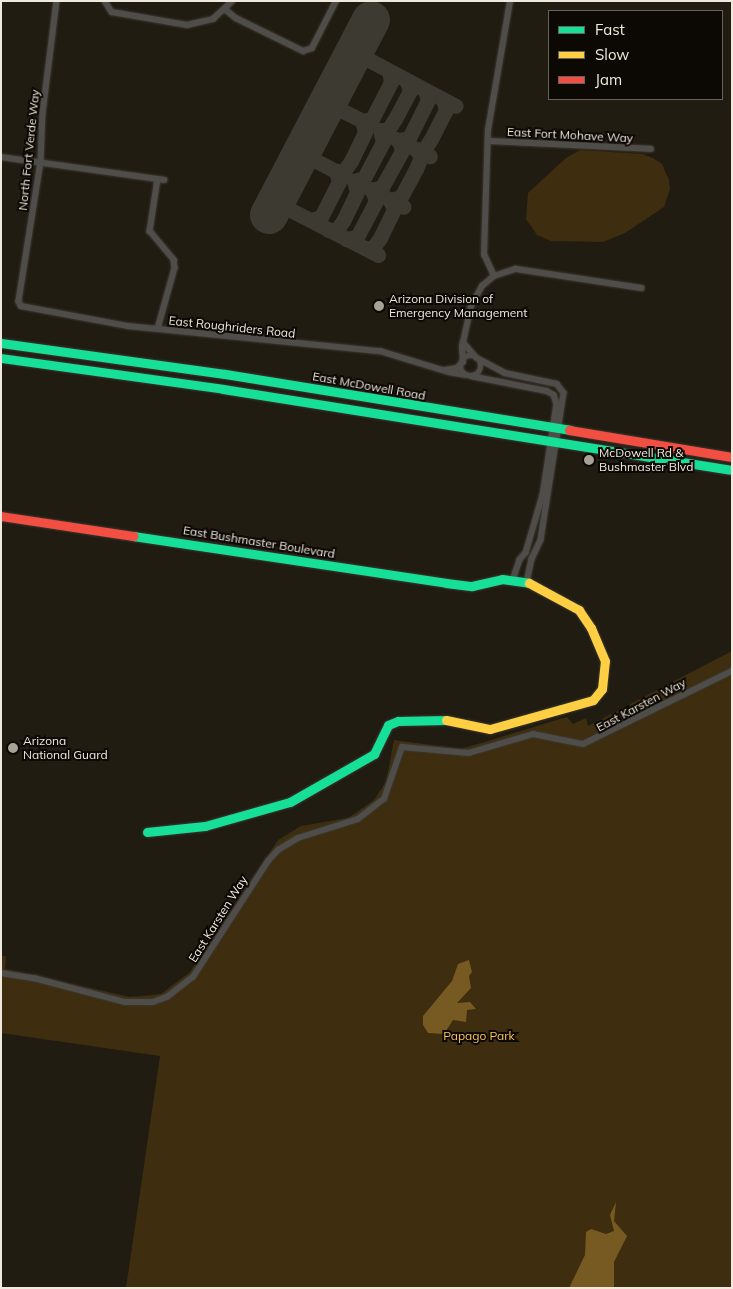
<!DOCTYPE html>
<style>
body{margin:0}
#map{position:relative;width:733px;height:1289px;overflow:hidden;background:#211c12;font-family:Mulish,sans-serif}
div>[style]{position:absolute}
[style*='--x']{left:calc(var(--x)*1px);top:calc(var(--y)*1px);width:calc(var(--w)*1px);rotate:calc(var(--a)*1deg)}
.green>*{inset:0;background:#3e2d0e}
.water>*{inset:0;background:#775a21}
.taxiway>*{height:15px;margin:-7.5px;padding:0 7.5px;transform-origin:7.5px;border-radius:7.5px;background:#3d3a32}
.runway>*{height:38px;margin:-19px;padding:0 19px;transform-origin:19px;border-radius:19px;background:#3d3a32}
.roads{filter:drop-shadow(0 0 1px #3c3830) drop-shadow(0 0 1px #3c3830)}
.street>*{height:5.5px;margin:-2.75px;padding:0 2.75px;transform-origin:2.75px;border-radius:2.75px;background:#4f4d49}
.street>.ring{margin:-2.75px;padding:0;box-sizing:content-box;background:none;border:5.5px solid #4f4d49;border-radius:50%}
.fast>*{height:9px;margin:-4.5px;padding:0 4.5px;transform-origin:4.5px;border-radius:4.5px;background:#16e098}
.slow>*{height:9px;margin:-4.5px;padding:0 4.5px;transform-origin:4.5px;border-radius:4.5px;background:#ffcf43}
.jam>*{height:9px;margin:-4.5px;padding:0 4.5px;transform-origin:4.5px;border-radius:4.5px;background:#f24e42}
.dots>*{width:14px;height:14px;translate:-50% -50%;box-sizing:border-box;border:2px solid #0c0803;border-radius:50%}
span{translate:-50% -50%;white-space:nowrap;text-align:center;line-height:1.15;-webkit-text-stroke:4px #0c0803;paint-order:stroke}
.street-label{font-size:12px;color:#f0e9de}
.poi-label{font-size:12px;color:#f0e9de}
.left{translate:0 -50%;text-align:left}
.park-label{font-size:12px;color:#fdc356}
.frame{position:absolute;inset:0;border:2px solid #f0e9de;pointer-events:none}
.legend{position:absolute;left:548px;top:10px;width:175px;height:90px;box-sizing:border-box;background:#0c0803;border:1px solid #67625b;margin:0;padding:6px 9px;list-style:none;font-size:15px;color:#f0e9de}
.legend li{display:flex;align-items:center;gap:10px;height:25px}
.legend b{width:25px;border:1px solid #67625b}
</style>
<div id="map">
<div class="green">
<i style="clip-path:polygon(580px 150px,642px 154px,653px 158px,662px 164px,669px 180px,670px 189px,664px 207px,625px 233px,603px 242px,551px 241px,537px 235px,526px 219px,528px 193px,566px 158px)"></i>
<i style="clip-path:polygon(732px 651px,732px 1288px,126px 1288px,160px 1056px,1px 1033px,1px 956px,6px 956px,5px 969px,130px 997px,161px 994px,190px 972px,278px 840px,301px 826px,348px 818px,373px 801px,386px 782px,394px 740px,461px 749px,567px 717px,573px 724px,586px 718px,588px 726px)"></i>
</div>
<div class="water">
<i style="clip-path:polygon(469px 960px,472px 972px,469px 976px,471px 988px,457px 1003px,470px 1002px,476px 1009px,467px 1010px,466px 1022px,453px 1020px,444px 1034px,428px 1033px,423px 1025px,423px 1016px,452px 981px,458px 964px)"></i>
<i style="clip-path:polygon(616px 1202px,614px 1221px,627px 1236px,614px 1262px,614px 1288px,569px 1288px,585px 1255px,586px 1232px,591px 1229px,606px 1234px,614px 1231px,610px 1215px)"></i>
</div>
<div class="taxiway">
<i style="--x:354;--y:52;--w:115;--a:27.9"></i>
<i style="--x:327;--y:103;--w:49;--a:26.6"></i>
<i style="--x:380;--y:130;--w:8;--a:0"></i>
<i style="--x:388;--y:130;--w:13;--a:-58"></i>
<i style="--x:395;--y:119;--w:32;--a:-62"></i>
<i style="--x:410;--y:91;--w:10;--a:-107"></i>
<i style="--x:396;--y:139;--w:38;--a:27"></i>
<i style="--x:416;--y:149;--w:8;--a:7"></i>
<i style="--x:424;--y:150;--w:13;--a:-58"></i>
<i style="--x:431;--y:139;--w:33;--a:-63"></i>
<i style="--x:446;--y:110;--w:11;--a:-105"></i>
<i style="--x:301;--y:153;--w:50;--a:27.6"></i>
<i style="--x:336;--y:171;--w:8;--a:0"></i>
<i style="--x:344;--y:171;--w:12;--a:-55"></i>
<i style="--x:351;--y:161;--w:32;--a:-64"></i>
<i style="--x:365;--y:132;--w:11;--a:-105"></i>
<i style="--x:362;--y:121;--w:10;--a:-11"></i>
<i style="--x:372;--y:119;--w:42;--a:-62.8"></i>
<i style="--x:391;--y:82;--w:11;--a:-100"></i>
<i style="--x:370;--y:189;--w:38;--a:28"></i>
<i style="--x:390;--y:200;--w:11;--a:-15"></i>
<i style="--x:401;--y:197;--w:32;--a:-62"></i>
<i style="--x:416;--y:169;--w:13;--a:-67"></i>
<i style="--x:421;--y:157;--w:9;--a:-122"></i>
<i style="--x:275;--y:202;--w:116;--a:27.2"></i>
<i style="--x:311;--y:220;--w:10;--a:-17"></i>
<i style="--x:321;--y:217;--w:39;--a:-63"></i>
<i style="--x:339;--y:182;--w:11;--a:-105"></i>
<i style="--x:328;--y:230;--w:8;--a:0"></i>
<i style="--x:336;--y:230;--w:11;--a:-52"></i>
<i style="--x:343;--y:221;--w:32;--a:-64"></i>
<i style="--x:357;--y:192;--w:11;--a:-105"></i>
<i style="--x:354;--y:181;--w:10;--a:-17"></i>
<i style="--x:364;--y:178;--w:41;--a:-62.2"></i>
<i style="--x:383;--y:142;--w:12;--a:-104"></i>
<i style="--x:346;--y:239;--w:11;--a:-10"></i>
<i style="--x:357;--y:237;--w:41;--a:-62.2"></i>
<i style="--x:376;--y:201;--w:12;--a:-110"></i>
<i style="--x:372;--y:190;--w:10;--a:-17"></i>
<i style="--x:382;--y:187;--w:41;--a:-60.9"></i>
<i style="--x:402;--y:151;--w:11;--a:-105"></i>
<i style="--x:399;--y:140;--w:10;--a:-11"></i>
<i style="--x:409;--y:138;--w:42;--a:-63.4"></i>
<i style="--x:428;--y:100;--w:10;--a:-107"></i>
<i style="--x:365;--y:248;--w:7;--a:8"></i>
<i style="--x:372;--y:249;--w:14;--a:-54"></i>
<i style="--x:380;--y:238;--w:32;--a:-64"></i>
<i style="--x:394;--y:209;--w:10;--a:-114"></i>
</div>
<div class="runway">
<i style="--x:269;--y:215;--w:220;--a:-62.4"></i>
</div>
<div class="roads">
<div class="street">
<i style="--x:57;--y:1;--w:113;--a:97.1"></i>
<i style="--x:43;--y:113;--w:49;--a:92.3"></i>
<i style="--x:41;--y:162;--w:141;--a:99"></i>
<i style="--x:19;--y:301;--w:5;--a:68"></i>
<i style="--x:21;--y:306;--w:109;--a:10.6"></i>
<i style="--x:128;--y:326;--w:253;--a:5.7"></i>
<i style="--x:380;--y:351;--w:72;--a:16.9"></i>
<i style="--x:449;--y:372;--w:17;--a:10"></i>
<i style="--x:105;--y:1;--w:13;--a:58"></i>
<i style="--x:112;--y:12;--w:76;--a:9.8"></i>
<i style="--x:187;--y:25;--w:27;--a:-13"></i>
<i style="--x:213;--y:19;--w:26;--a:-43"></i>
<i style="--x:226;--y:10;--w:13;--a:39"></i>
<i style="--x:236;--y:18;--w:75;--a:26.2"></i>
<i style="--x:303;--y:51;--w:9;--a:-18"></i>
<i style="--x:312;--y:48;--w:53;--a:-62.9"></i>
<i style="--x:488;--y:141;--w:163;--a:2.8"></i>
<i style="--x:1;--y:157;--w:165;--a:8"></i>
<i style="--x:158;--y:179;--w:53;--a:98.7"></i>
<i style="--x:150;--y:231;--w:38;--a:50"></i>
<i style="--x:174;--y:260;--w:8;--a:83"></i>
<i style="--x:175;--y:268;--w:63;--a:105.6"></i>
<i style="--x:494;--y:276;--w:23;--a:-115"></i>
<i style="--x:484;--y:255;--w:125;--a:-88.2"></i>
<i style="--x:488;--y:130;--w:131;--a:-80.3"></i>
<i style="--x:463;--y:342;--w:20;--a:49"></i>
<i class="ring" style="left:461px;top:356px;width:14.5px;height:14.5px"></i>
<i style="--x:477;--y:358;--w:32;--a:28"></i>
<i style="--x:505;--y:373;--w:53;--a:11.9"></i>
<i style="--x:557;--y:384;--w:11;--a:52"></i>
<i style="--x:564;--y:393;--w:149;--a:98.9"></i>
<i style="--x:541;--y:540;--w:21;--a:115"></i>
<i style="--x:532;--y:559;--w:24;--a:102"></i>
<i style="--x:463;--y:362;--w:15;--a:-94"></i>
<i style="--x:462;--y:347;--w:42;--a:-77.6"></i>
<i style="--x:471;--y:306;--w:23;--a:-61"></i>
<i style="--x:482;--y:286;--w:16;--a:-40"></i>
<i style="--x:494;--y:276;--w:23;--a:-18"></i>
<i style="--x:516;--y:269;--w:127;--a:8.6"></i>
<i style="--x:445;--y:370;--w:12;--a:-9"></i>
<i style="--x:457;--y:368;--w:8;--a:-45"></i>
<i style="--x:471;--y:376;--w:77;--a:11.2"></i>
<i style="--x:547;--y:391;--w:8;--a:30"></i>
<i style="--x:554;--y:395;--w:9;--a:72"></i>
<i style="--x:557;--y:404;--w:92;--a:98.7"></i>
<i style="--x:543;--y:495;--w:60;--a:106.3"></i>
<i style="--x:526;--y:553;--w:9;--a:131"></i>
<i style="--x:520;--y:560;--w:21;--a:109"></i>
<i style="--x:1;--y:973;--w:33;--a:9"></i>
<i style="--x:34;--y:978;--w:94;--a:14.8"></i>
<i style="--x:125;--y:1002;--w:28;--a:0"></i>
<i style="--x:153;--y:1002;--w:15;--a:-20"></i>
<i style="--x:167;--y:997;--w:33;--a:-38"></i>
<i style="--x:193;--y:977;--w:138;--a:-57.1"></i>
<i style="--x:268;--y:861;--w:15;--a:-48"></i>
<i style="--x:278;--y:850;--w:23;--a:-31"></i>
<i style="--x:298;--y:838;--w:63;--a:-17.6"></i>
<i style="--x:358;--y:819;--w:33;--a:-38"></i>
<i style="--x:384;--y:799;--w:55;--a:-70.9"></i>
<i style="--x:402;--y:747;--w:67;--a:5.1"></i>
<i style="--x:469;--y:753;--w:67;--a:-16.5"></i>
<i style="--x:533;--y:734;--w:51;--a:11.3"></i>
<i style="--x:583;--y:744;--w:166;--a:-26.1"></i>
</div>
<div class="fast">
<i style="--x:1;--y:343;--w:226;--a:7.9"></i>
<i style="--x:225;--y:374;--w:349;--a:9.2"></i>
<i style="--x:1;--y:358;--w:224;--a:7.9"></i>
<i style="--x:223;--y:389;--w:515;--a:9.04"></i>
<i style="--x:133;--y:536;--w:317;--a:8.5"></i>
<i style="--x:446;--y:583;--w:26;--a:7"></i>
<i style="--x:472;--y:586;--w:31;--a:-13"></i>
<i style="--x:502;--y:579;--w:27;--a:8"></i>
<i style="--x:147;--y:832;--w:58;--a:-5.9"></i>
<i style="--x:205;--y:826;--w:88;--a:-15.8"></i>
<i style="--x:290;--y:802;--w:97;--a:-29.7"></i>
<i style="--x:374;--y:754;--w:32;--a:-64"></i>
<i style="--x:388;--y:725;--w:11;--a:-22"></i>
<i style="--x:398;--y:721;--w:48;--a:-1.2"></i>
</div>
<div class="slow">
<i style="--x:446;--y:720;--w:45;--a:11.6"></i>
<i style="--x:490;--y:729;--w:107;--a:-15.7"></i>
<i style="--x:593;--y:700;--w:14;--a:-51"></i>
<i style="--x:602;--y:689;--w:28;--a:-84"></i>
<i style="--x:605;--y:661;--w:36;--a:-113"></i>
<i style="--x:591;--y:628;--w:22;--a:-124"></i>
<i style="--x:579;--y:610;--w:57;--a:-151.6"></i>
</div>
<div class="jam">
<i style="--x:569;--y:430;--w:165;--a:9.4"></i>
<i style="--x:1;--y:516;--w:134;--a:8.6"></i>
</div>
</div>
<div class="dots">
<i style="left:379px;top:306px;background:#a8a197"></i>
<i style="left:589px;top:460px;background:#a8a197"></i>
<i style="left:13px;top:748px;background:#a8a197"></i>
</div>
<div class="street-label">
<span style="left:570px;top:135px;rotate:3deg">East Fort Mohave Way</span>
<span style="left:29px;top:150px;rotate:-84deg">North Fort Verde Way</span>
<span style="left:232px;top:327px;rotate:6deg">East Roughriders Road</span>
<span style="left:369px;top:386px;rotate:10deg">East McDowell Road</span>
<span style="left:259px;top:542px;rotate:9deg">East Bushmaster Boulevard</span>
<span style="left:641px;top:705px;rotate:-28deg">East Karsten Way</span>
<span style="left:218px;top:919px;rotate:-58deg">East Karsten Way</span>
</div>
<div class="poi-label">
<span class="left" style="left:389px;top:306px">Arizona Division of<br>Emergency Management</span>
<span class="left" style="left:599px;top:460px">McDowell Rd &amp;<br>Bushmaster Blvd</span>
<span class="left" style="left:23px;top:748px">Arizona<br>National Guard</span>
</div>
<div class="park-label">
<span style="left:479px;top:1036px">Papago Park</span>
</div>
<div class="frame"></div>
<ul class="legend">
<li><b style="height:6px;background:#16e098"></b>Fast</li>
<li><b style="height:6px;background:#ffcf43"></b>Slow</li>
<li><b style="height:6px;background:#f24e42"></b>Jam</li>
</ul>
</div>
